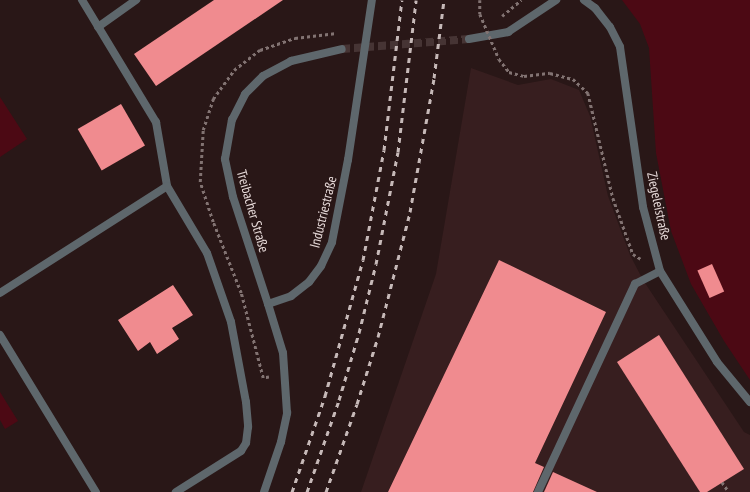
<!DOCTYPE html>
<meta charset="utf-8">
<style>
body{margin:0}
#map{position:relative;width:750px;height:492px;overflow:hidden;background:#291717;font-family:"PT Sans Narrow",sans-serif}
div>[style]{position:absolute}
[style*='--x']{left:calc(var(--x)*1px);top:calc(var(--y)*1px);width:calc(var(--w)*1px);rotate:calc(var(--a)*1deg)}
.built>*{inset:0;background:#371e1f}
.green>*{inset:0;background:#4c0914}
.building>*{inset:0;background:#f08b8f;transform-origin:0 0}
.tertiary-tunnel>*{height:8px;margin-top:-4px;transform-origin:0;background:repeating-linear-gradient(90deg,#463434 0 8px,transparent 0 12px)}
.path>*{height:2.5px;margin-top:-1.25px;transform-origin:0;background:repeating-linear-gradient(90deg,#827372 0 3px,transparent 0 6px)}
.service>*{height:8px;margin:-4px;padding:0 4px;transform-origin:4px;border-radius:4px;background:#5e676c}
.minor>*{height:8px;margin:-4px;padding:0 4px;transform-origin:4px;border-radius:4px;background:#5e676c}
.tertiary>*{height:8px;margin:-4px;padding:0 4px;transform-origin:4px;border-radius:4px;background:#5e676c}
.rail>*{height:3px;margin-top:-1.5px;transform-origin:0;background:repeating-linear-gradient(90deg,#c6b9b8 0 5px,transparent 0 10px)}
.path-bridge>*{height:2.5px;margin-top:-1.25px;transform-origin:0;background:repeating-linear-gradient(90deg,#827372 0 3px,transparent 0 6px)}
span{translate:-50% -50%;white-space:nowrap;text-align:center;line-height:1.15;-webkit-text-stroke:4px #291717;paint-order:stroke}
.street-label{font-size:14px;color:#e7dad9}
</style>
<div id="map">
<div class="built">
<i style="clip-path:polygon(471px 68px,518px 85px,551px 79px,579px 90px,590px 116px,608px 196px,630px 255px,643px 280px,744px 432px,750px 435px,750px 492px,361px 492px,436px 274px)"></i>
</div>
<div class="green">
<i style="clip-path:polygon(622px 0,750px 0,750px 380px,724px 341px,691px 284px,671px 231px,656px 153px,649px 48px,640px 24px)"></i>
<i style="clip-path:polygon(0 97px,27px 139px,0 157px)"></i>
<i style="clip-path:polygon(0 392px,18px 421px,5px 429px,0 420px)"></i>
</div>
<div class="building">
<i style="clip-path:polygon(214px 0,283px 0,156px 86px,134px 54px)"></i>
<i style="left:121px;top:104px;width:48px;height:50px;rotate:60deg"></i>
<i style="clip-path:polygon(499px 260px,606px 312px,535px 463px,544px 467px,533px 492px,388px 492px)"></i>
<i style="left:712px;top:264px;width:30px;height:16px;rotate:66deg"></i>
<i style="clip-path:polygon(173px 285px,193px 315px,172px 328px,179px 339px,157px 354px,150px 342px,138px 351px,118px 320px)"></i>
<i style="clip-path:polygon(659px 335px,744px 469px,707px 492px,700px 492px,617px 362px)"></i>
<i style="clip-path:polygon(553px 472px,597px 492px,544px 492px)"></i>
</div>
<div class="tertiary-tunnel">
<i style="--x:342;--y:49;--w:127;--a:-4.5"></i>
</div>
<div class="path">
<i style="--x:480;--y:0;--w:14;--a:90"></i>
<i style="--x:502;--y:16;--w:25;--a:-40"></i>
<i style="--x:499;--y:59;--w:16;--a:52"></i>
<i style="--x:509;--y:72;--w:16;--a:15"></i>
<i style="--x:524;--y:76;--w:26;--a:-7"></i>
<i style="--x:550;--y:73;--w:24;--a:15"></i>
<i style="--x:573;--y:79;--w:21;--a:43"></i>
<i style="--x:588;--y:93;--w:108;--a:76.6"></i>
<i style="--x:613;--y:198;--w:59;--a:70.3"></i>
<i style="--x:633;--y:254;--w:9;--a:32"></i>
<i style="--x:269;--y:377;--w:6;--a:171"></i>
<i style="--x:263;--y:378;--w:88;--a:-104.5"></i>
<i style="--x:241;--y:293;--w:76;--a:-111.5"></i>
<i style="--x:213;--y:222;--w:42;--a:-108"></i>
<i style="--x:200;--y:182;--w:52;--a:-86.7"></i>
<i style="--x:203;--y:130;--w:33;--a:-72"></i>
<i style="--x:213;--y:99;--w:36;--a:-54"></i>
<i style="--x:234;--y:70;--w:33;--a:-38"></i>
<i style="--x:260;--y:50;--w:37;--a:-19"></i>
<i style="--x:295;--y:38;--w:42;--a:-6.8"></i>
<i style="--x:722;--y:482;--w:12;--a:55"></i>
</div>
<div class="service">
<i style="--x:82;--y:0;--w:143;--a:58.8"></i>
<i style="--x:156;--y:122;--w:65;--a:80.2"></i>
<i style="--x:167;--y:186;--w:78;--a:59.2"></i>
<i style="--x:207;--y:253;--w:73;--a:70.8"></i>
<i style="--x:231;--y:322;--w:81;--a:79.4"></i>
<i style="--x:246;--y:402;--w:25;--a:85"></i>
<i style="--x:248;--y:427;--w:16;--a:97"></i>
<i style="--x:246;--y:443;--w:9;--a:122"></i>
<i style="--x:241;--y:451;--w:77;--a:147.8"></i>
<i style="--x:98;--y:27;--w:47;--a:-35.4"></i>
<i style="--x:0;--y:293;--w:198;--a:-32.6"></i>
<i style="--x:0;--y:335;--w:184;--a:58.6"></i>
<i style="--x:538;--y:492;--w:230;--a:-65"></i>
<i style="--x:635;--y:284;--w:28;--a:-27"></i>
</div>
<div class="minor">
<i style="--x:584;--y:0;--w:14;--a:36"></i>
<i style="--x:595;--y:8;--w:24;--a:52"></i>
<i style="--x:610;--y:27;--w:22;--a:63"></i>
<i style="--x:620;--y:47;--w:162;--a:81.8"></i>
<i style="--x:643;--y:207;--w:66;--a:75.1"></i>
<i style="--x:660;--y:271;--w:107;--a:57.9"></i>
<i style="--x:717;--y:362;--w:52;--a:50.5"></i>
</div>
<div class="tertiary">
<i style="--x:469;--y:39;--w:40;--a:-10"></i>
<i style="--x:508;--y:32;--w:58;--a:-33.7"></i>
<i style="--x:268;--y:304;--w:113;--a:-108.1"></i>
<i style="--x:233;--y:197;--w:39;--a:-102"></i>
<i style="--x:225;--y:159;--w:40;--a:-80"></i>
<i style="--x:232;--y:120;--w:29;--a:-63"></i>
<i style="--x:245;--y:94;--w:25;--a:-45"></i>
<i style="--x:263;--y:76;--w:32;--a:-28"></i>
<i style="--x:291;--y:61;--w:52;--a:-13.2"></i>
<i style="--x:264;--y:492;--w:53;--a:-71.2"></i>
<i style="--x:281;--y:442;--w:30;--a:-78"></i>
<i style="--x:287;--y:413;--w:60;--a:-93.8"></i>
<i style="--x:283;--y:353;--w:51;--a:-107"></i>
<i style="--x:268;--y:304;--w:24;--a:-19"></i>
<i style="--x:291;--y:296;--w:23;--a:-38"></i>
<i style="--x:309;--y:282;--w:20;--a:-53"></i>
<i style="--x:321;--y:266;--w:26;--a:-65"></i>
<i style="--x:332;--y:242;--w:84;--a:-79"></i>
<i style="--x:348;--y:160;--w:162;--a:-81.5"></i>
</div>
<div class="rail">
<i style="--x:292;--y:492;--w:102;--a:-71"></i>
<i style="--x:325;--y:396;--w:141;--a:-74.4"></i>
<i style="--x:363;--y:260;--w:112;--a:-79.2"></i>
<i style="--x:384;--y:150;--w:151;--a:-83.2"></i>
<i style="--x:307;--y:492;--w:97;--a:-70.8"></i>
<i style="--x:339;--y:400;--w:70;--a:-73.4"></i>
<i style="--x:359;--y:333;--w:71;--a:-76.2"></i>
<i style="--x:376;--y:264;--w:114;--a:-78.9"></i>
<i style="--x:398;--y:152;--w:153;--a:-83.2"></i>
<i style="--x:326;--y:492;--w:93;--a:-70.6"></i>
<i style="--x:357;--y:404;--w:70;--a:-72.6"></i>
<i style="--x:378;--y:337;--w:129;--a:-75.6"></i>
<i style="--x:410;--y:212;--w:136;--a:-79.8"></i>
<i style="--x:434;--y:78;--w:79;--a:-82.7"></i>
</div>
<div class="path-bridge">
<i style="--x:480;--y:14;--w:49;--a:67.1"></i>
</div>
<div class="street-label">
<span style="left:659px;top:206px;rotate:78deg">Ziegeleistraße</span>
<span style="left:253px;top:211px;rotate:74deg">Treibacher Straße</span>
<span style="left:323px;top:212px;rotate:-76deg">Industriestraße</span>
</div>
</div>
